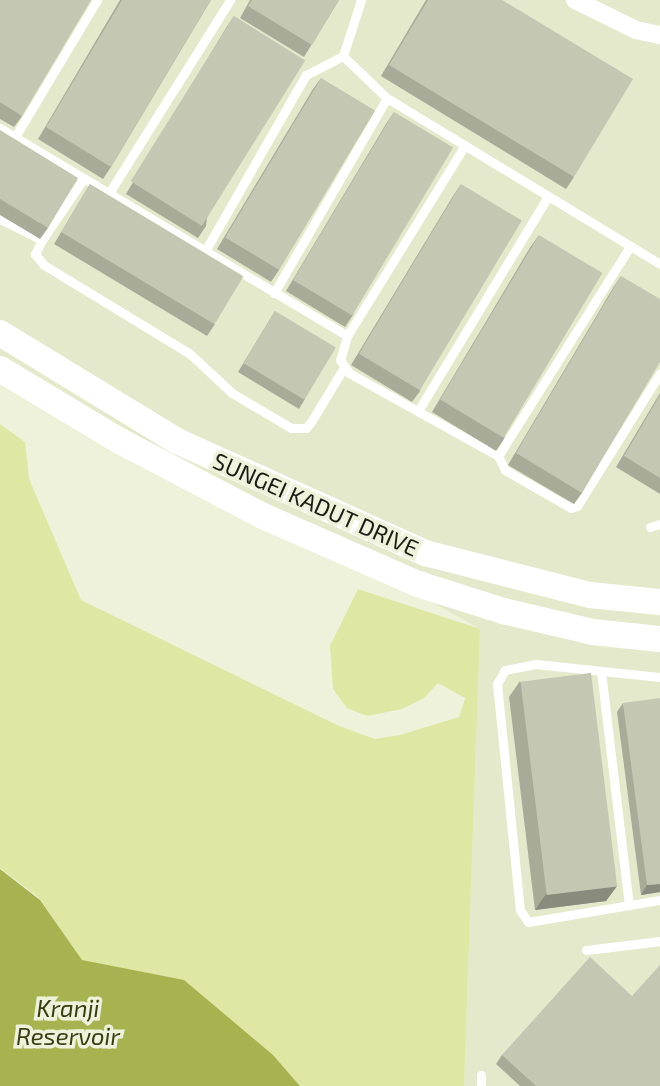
<!DOCTYPE html>
<style>
body{margin:0}
#map{position:relative;width:660px;height:1086px;overflow:hidden;background:#eef2db;font-family:"Exo 2",sans-serif}
div>[style]{position:absolute}
[style*='--x']{left:calc(var(--x)*1px);top:calc(var(--y)*1px);width:calc(var(--w)*1px);rotate:calc(var(--a)*1deg)}
.built>*{inset:0;background:#e4e9cb}
.green>*{inset:0;background:#dee8a4}
.water>*{inset:0;background:#a7b251}
.lane>*{height:9px;margin:-4.5px;padding:0 4.5px;transform-origin:4.5px;border-radius:4.5px;background:#fff}
.street>*{height:18px;margin:-9px;padding:0 9px;transform-origin:9px;border-radius:9px;background:#fff}
.secondary>*{height:26px;margin:-13px;padding:0 13px;transform-origin:13px;border-radius:13px;background:#fff}
.wall>*{inset:0;background:#a9ab99}
.shaded-wall>*{inset:0;background:#898b7d}
.building>*{inset:0;background:#c4c7b2;transform-origin:0 0}
span{translate:-50% -50%;white-space:nowrap;text-align:center;line-height:1.15;-webkit-text-stroke:7px #eef2db;paint-order:stroke}
.street-label{font-size:23px;color:#1b1c14}
.water-label{font-size:24px;color:#393d14;font-style:italic}
</style>
<div id="map">
<div class="built">
<i style="clip-path:polygon(0 0,660px 0,660px 1086px,464px 1086px,480px 629px,0 358px)"></i>
</div>
<div class="green">
<i style="clip-path:polygon(0 424px,25px 442px,29px 479px,81px 600px,339px 726px,375px 739px,400px 735px,459px 717px,465px 698px,438px 683px,424px 698px,402px 709px,367px 716px,347px 708px,333px 689px,330px 646px,358px 589px,480px 629px,464px 1086px,300px 1086px,273px 1055px,83px 962px,38px 897px,0 868px)"></i>
</div>
<div class="water">
<i style="clip-path:polygon(0 869px,40px 900px,82px 960px,184px 980px,273px 1055px,300px 1086px,0 1086px)"></i>
</div>
<div class="lane">
<i style="--x:343;--y:56;--w:61;--a:43.7"></i>
<i style="--x:387;--y:98;--w:320;--a:31.3"></i>
<i style="--x:343;--y:56;--w:59;--a:-72.2"></i>
<i style="--x:0;--y:128;--w:405;--a:30.9"></i>
<i style="--x:15;--y:137;--w:160;--a:-59.1"></i>
<i style="--x:465;--y:145;--w:225;--a:121.7"></i>
<i style="--x:347;--y:336;--w:25;--a:106"></i>
<i style="--x:340;--y:360;--w:16;--a:55"></i>
<i style="--x:349;--y:373;--w:171;--a:29.1"></i>
<i style="--x:498;--y:456;--w:248;--a:-57.8"></i>
<i style="--x:109;--y:193;--w:228;--a:-57.9"></i>
<i style="--x:0;--y:219;--w:47;--a:26.6"></i>
<i style="--x:42;--y:240;--w:75;--a:-55.9"></i>
<i style="--x:42;--y:240;--w:16;--a:117"></i>
<i style="--x:35;--y:254;--w:14;--a:51"></i>
<i style="--x:44;--y:265;--w:170;--a:31.3"></i>
<i style="--x:189;--y:353;--w:59;--a:42.9"></i>
<i style="--x:232;--y:393;--w:69;--a:30.7"></i>
<i style="--x:291;--y:428;--w:15;--a:0"></i>
<i style="--x:306;--y:428;--w:8;--a:-50"></i>
<i style="--x:311;--y:422;--w:62;--a:-58.9"></i>
<i style="--x:205;--y:251;--w:203;--a:-60.2"></i>
<i style="--x:306;--y:75;--w:42;--a:-27.2"></i>
<i style="--x:274;--y:293;--w:225;--a:-59.9"></i>
<i style="--x:418;--y:411;--w:251;--a:-58.8"></i>
<i style="--x:498;--y:456;--w:16;--a:63"></i>
<i style="--x:505;--y:470;--w:76;--a:29.9"></i>
<i style="--x:571;--y:508;--w:6;--a:-18"></i>
<i style="--x:577;--y:506;--w:157;--a:-58"></i>
<i style="--x:650;--y:527;--w:10;--a:-17"></i>
<i style="--x:601;--y:671;--w:236;--a:83.2"></i>
<i style="--x:660;--y:677;--w:125;--a:-174"></i>
<i style="--x:536;--y:664;--w:32;--a:169"></i>
<i style="--x:505;--y:670;--w:16;--a:120"></i>
<i style="--x:497;--y:684;--w:227;--a:84.2"></i>
<i style="--x:520;--y:910;--w:14;--a:56"></i>
<i style="--x:528;--y:922;--w:134;--a:-9.5"></i>
<i style="--x:586;--y:950;--w:75;--a:-6.9"></i>
<i style="--x:481;--y:1086;--w:11;--a:-90"></i>
</div>
<div class="street">
<i style="--x:575;--y:0;--w:68;--a:26.2"></i>
<i style="--x:636;--y:30;--w:25;--a:12"></i>
</div>
<div class="secondary">
<i style="--x:0;--y:333;--w:207;--a:31.4"></i>
<i style="--x:177;--y:441;--w:272;--a:24.3"></i>
<i style="--x:425;--y:553;--w:170;--a:14.3"></i>
<i style="--x:590;--y:595;--w:70;--a:5.7"></i>
<i style="--x:0;--y:369;--w:140;--a:31"></i>
<i style="--x:120;--y:441;--w:161;--a:27.7"></i>
<i style="--x:263;--y:516;--w:169;--a:23.7"></i>
<i style="--x:418;--y:584;--w:89;--a:17.6"></i>
<i style="--x:503;--y:611;--w:92;--a:13.1"></i>
<i style="--x:593;--y:632;--w:67;--a:6"></i>
</div>
<div class="wall">
<i style="clip-path:polygon(0 0,22px 116px,14px 127px,0 119px)"></i>
<i style="clip-path:polygon(120px 0,211px 0,111px 167px,103px 179px,38px 139px)"></i>
<i style="clip-path:polygon(250px 0,339px 0,304px 57px,240px 18px)"></i>
<i style="clip-path:polygon(426px 0,502px 0,574px 177px,566px 189px,381px 76px)"></i>
<i style="clip-path:polygon(234px 16px,206px 226px,198px 238px,126px 194px,226px 28px)"></i>
<i style="clip-path:polygon(321px 78px,279px 270px,271px 282px,217px 249px,313px 89px)"></i>
<i style="clip-path:polygon(394px 112px,353px 315px,345px 327px,286px 291px,386px 124px)"></i>
<i style="clip-path:polygon(0 130px,48px 228px,40px 239px,0 215px)"></i>
<i style="clip-path:polygon(90px 184px,215px 324px,207px 336px,54px 244px)"></i>
<i style="clip-path:polygon(461px 184px,420px 391px,412px 402px,351px 365px,453px 196px)"></i>
<i style="clip-path:polygon(539px 235px,504px 439px,496px 451px,432px 412px,531px 246px)"></i>
<i style="clip-path:polygon(621px 276px,582px 493px,574px 504px,508px 465px,613px 288px)"></i>
<i style="clip-path:polygon(275px 311px,305px 399px,299px 409px,238px 372px)"></i>
<i style="clip-path:polygon(660px 393px,660px 494px,616px 467px)"></i>
<i style="clip-path:polygon(520px 681px,617px 886px,606px 901px,535px 910px,509px 697px)"></i>
<i style="clip-path:polygon(623px 703px,660px 892px,641px 895px,617px 712px)"></i>
<i style="clip-path:polygon(632px 996px,660px 1086px,520px 1086px,496px 1064px,502px 1055px)"></i>
</div>
<div class="shaded-wall">
<i style="clip-path:polygon(660px 884px,660px 892px,641px 895px,647px 885px)"></i>
<i style="clip-path:polygon(617px 886px,606px 901px,535px 910px,546px 894px)"></i>
</div>
<div class="building">
<i style="clip-path:polygon(0 0,91px 0,22px 116px,0 102px)"></i>
<i style="clip-path:polygon(122px 0,211px 0,111px 167px,46px 127px)"></i>
<i style="clip-path:polygon(252px 0,339px 0,312px 45px,248px 6px)"></i>
<i style="clip-path:polygon(428px 0,502px 0,633px 79px,574px 177px,389px 65px)"></i>
<i style="left:234px;top:16px;width:84px;height:195px;rotate:32deg"></i>
<i style="left:321px;top:78px;width:63px;height:186px;rotate:31deg"></i>
<i style="left:394px;top:112px;width:69px;height:196px;rotate:31deg"></i>
<i style="clip-path:polygon(0 130px,78px 178px,48px 228px,0 199px)"></i>
<i style="left:90px;top:184px;width:179px;height:56px;rotate:31deg"></i>
<i style="left:461px;top:184px;width:71px;height:198px;rotate:31deg"></i>
<i style="left:539px;top:235px;width:74px;height:192px;rotate:31deg"></i>
<i style="clip-path:polygon(621px 276px,660px 299px,660px 362px,582px 493px,516px 453px)"></i>
<i style="left:275px;top:311px;width:71px;height:61px;rotate:31deg"></i>
<i style="clip-path:polygon(660px 395px,660px 478px,624px 456px)"></i>
<i style="left:591px;top:673px;width:215px;height:71px;rotate:83deg"></i>
<i style="clip-path:polygon(660px 698px,660px 884px,647px 885px,623px 703px)"></i>
<i style="clip-path:polygon(590px 957px,632px 996px,660px 965px,660px 1086px,536px 1086px,502px 1055px)"></i>
</div>
<div class="street-label">
<span style="left:316px;top:504px;rotate:24deg">SUNGEI KADUT DRIVE</span>
</div>
<div class="water-label">
<span style="left:68px;top:1022px">Kranji<br>Reservoir</span>
</div>
</div>
